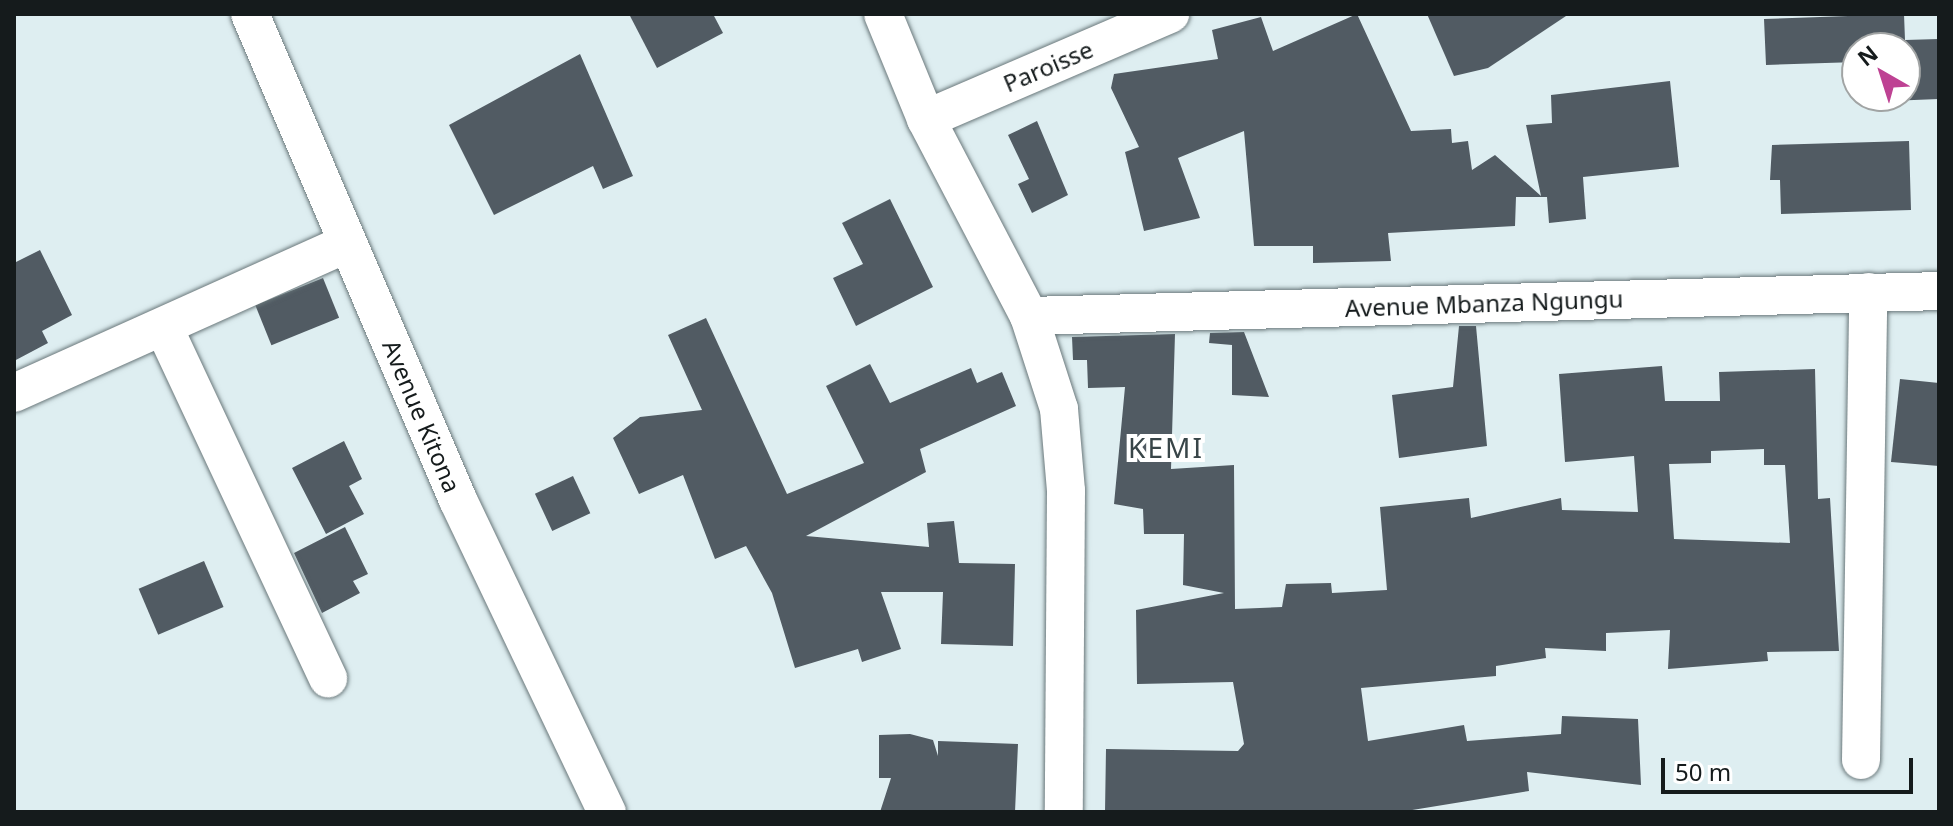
<!DOCTYPE html>
<style>
body{margin:0}
#map{position:relative;width:1953px;height:826px;overflow:hidden;background:#deeef1;font-family:"Noto Sans",sans-serif}
div>[style]{position:absolute}
[style*='--x']{left:calc(var(--x)*1px);top:calc(var(--y)*1px);width:calc(var(--w)*1px);rotate:calc(var(--a)*1deg)}
.building>*{inset:0;background:#515b63;transform-origin:0 0}
.roads{filter:drop-shadow(0 0 2px #6a787b) drop-shadow(0 0 2px #6a787b)}
.minor>*{height:38px;margin:-19px;padding:0 19px;transform-origin:19px;border-radius:19px;background:#fff}
span{translate:-50% -50%;white-space:nowrap;text-align:center;line-height:1.15;-webkit-text-stroke:8px #fff;paint-order:stroke}
.street-label{font-size:24px;color:#151b1c}
.quarter-label{font-size:28px;color:#384548;letter-spacing:2px}
.frame{position:absolute;inset:0;border:16px solid #151b1c;pointer-events:none}
.north{position:absolute;left:1841px;top:32px;width:80px;height:80px;box-sizing:border-box;background:#fff;border:2px solid #a1a4a4;border-radius:50%;rotate:321deg;font-size:22px;font-weight:700;line-height:32px;text-align:center;color:#151b1c}
.north::after{content:'';display:block;margin:auto;width:28px;height:36px;background:#be4293;clip-path:polygon(50% 0,100% 100%,50% 72%,0 100%)}
.scale{position:absolute;left:1661px;top:758px;width:252px;height:36px;box-sizing:border-box;border:4px solid #151b1c;border-top:0;padding-left:10px;font-size:24px;line-height:28px;white-space:nowrap;color:#151b1c;-webkit-text-stroke:6px #fff;paint-order:stroke}
</style>
<div id="map">
<div class="building">
<i style="clip-path:polygon(629px 14px,713px 14px,723px 33px,657px 68px)"></i>
<i style="clip-path:polygon(1357px 14px,1411px 131px,1451px 129px,1452px 143px,1468px 141px,1472px 170px,1495px 155px,1541px 196px,1526px 125px,1552px 123px,1551px 95px,1670px 81px,1679px 167px,1583px 177px,1586px 219px,1549px 223px,1547px 197px,1516px 197px,1515px 226px,1388px 233px,1391px 261px,1313px 263px,1313px 246px,1254px 246px,1244px 131px,1178px 158px,1200px 218px,1144px 231px,1125px 152px,1139px 147px,1111px 88px,1114px 74px,1218px 59px,1212px 30px,1261px 17px,1273px 51px)"></i>
<i style="clip-path:polygon(1427px 14px,1569px 14px,1488px 68px,1454px 76px)"></i>
<i style="clip-path:polygon(1904px 14px,1905px 40px,1939px 39px,1939px 99px,1889px 101px,1905px 96px,1905px 48px,1857px 48px,1857px 62px,1766px 65px,1764px 19px)"></i>
<i style="clip-path:polygon(580px 54px,633px 176px,603px 189px,593px 166px,494px 215px,449px 125px)"></i>
<i style="clip-path:polygon(1037px 121px,1068px 195px,1032px 213px,1018px 184px,1029px 179px,1008px 135px)"></i>
<i style="clip-path:polygon(1909px 141px,1911px 210px,1781px 214px,1780px 180px,1770px 180px,1772px 145px)"></i>
<i style="clip-path:polygon(890px 199px,933px 287px,856px 326px,833px 278px,863px 264px,842px 223px)"></i>
<i style="clip-path:polygon(40px 250px,72px 315px,42px 331px,48px 343px,14px 361px,14px 263px)"></i>
<i style="left:323px;top:278px;width:43px;height:73px;rotate:68deg"></i>
<i style="clip-path:polygon(706px 318px,787px 494px,864px 463px,826px 386px,870px 364px,890px 403px,971px 368px,977px 383px,1002px 372px,1016px 406px,920px 449px,926px 472px,806px 536px,929px 547px,927px 523px,954px 521px,959px 563px,1015px 564px,1013px 646px,941px 644px,943px 592px,881px 592px,901px 649px,862px 662px,858px 649px,795px 668px,772px 593px,746px 546px,715px 559px,683px 475px,639px 494px,613px 438px,640px 417px,702px 410px,668px 335px)"></i>
<i style="clip-path:polygon(1459px 326px,1476px 326px,1487px 446px,1399px 458px,1392px 395px,1453px 387px)"></i>
<i style="clip-path:polygon(1244px 332px,1269px 397px,1232px 395px,1232px 345px,1209px 343px,1210px 333px)"></i>
<i style="clip-path:polygon(evenodd,1175px 334px,1171px 469px,1234px 465px,1235px 609px,1282px 607px,1286px 584px,1331px 583px,1332px 593px,1387px 590px,1380px 507px,1469px 498px,1471px 518px,1561px 498px,1562px 510px,1638px 512px,1634px 456px,1565px 462px,1559px 374px,1662px 366px,1665px 401px,1720px 401px,1719px 372px,1815px 369px,1818px 499px,1830px 498px,1839px 651px,1767px 652px,1768px 661px,1668px 669px,1670px 630px,1606px 633px,1606px 651px,1545px 648px,1546px 658px,1496px 666px,1496px 676px,1361px 688px,1368px 741px,1464px 725px,1467px 741px,1561px 734px,1562px 716px,1638px 719px,1641px 785px,1527px 772px,1529px 791px,1400px 812px,1105px 812px,1106px 749px,1238px 751px,1244px 744px,1233px 682px,1137px 684px,1136px 610px,1224px 593px,1183px 585px,1184px 534px,1144px 534px,1143px 509px,1114px 504px,1125px 387px,1088px 388px,1087px 360px,1073px 360px,1072px 337px,1175px 334px,1764px 449px,1764px 465px,1785px 465px,1790px 543px,1674px 539px,1669px 464px,1711px 463px,1711px 451px,1764px 449px)"></i>
<i style="clip-path:polygon(1900px 379px,1939px 383px,1939px 466px,1891px 462px)"></i>
<i style="clip-path:polygon(344px 441px,362px 479px,349px 486px,364px 514px,326px 534px,292px 468px)"></i>
<i style="left:573px;top:476px;width:41px;height:42px;rotate:65deg"></i>
<i style="clip-path:polygon(345px 527px,368px 574px,353px 581px,360px 593px,322px 613px,294px 553px)"></i>
<i style="left:204px;top:561px;width:50px;height:71px;rotate:67deg"></i>
<i style="clip-path:polygon(910px 734px,933px 740px,938px 756px,938px 741px,1018px 744px,1015px 812px,880px 812px,891px 778px,879px 778px,879px 735px)"></i>
</div>
<div class="roads">
<div class="minor">
<i style="--x:250;--y:14;--w:529;--a:66.83"></i>
<i style="--x:458;--y:500;--w:346;--a:64.5"></i>
<i style="--x:883;--y:14;--w:113;--a:67.7"></i>
<i style="--x:926;--y:119;--w:222;--a:62.4"></i>
<i style="--x:1029;--y:316;--w:98;--a:72.1"></i>
<i style="--x:1059;--y:409;--w:82;--a:85.1"></i>
<i style="--x:1066;--y:491;--w:321;--a:90.4"></i>
<i style="--x:926;--y:119;--w:266;--a:-23.3"></i>
<i style="--x:1029;--y:316;--w:910;--a:-1.57"></i>
<i style="--x:164;--y:328;--w:387;--a:64.9"></i>
<i style="--x:14;--y:393;--w:365;--a:-24.2"></i>
<i style="--x:1861;--y:760;--w:468;--a:-89.1"></i>
</div>
</div>
<div class="street-label">
<span style="left:1048px;top:66px;rotate:-23deg">Paroisse</span>
<span style="left:1484px;top:303px;rotate:-2deg">Avenue Mbanza Ngungu</span>
<span style="left:422px;top:416px;rotate:67deg">Avenue Kitona</span>
</div>
<div class="quarter-label">
<span style="left:1166px;top:447px">KEMI</span>
</div>
<div class="frame"></div>
<div class="north">N</div>
<div class="scale">50 m</div>
</div>
